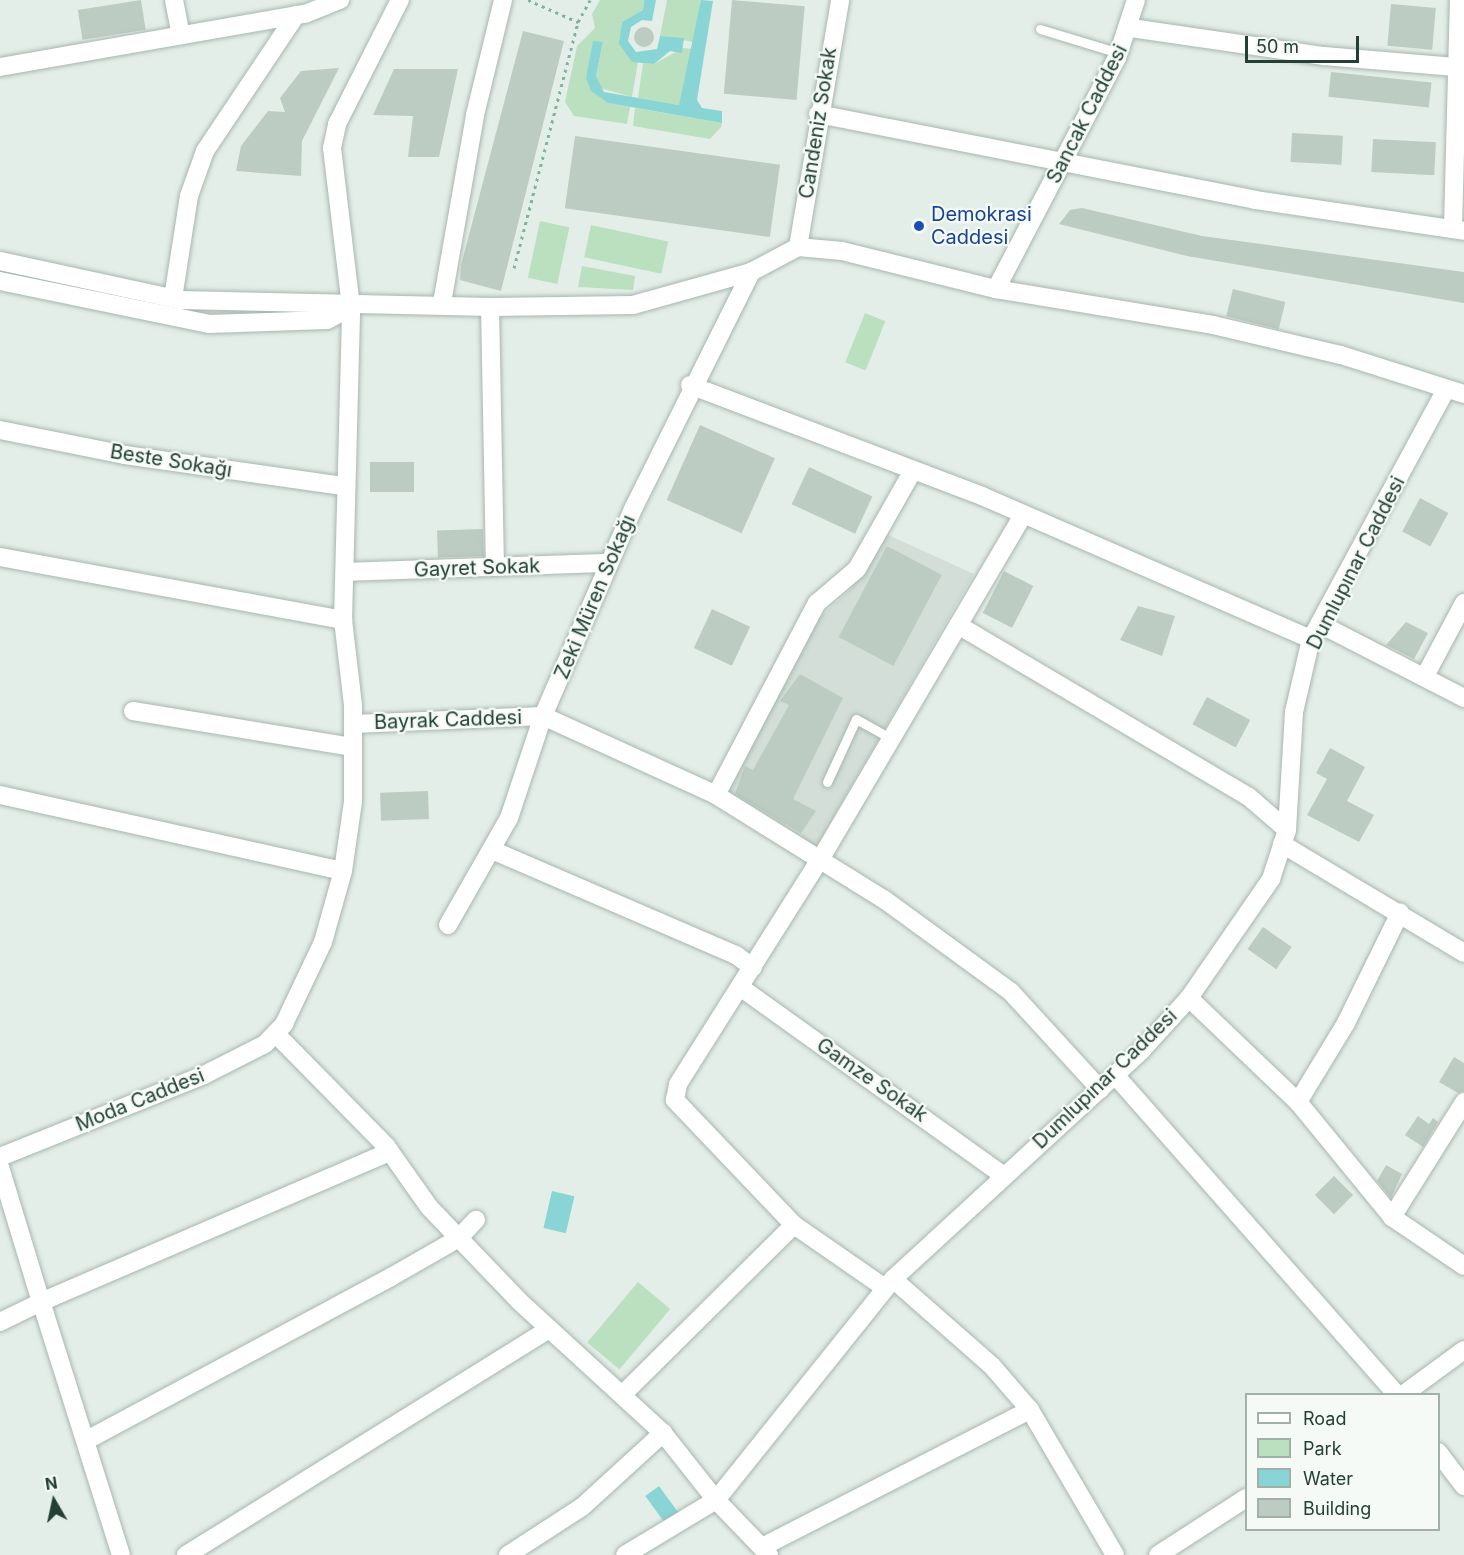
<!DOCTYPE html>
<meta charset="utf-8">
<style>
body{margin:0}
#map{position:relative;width:1464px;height:1555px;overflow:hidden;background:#e4eee8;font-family:Inter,sans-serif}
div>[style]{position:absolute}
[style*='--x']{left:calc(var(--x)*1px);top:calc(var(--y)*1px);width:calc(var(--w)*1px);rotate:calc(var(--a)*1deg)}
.built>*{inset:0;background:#d2ded7}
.green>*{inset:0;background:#bbe0c0;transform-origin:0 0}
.water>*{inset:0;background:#89d5d6;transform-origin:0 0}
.building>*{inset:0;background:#bcccc3;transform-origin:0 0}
.round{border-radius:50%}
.path>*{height:3px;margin-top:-1.5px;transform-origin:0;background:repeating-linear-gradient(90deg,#82b49d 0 3px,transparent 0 7.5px)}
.roads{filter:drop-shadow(0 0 2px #a6b7ae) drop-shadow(0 0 2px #a6b7ae)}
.service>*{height:9px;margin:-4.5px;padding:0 4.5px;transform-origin:4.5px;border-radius:4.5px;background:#fff}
.minor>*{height:18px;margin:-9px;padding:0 9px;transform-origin:9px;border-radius:9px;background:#fff}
.tertiary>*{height:18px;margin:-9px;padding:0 9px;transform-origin:9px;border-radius:9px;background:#fff}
.secondary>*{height:18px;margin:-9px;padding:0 9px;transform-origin:9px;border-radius:9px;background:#fff}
.dots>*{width:16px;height:16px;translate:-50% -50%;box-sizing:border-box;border:3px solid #f5faf7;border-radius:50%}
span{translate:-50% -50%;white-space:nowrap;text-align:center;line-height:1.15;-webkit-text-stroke:4.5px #f5faf7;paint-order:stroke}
.street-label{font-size:20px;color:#224134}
.transit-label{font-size:20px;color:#164399}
.left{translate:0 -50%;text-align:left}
.legend{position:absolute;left:1245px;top:1393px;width:195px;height:138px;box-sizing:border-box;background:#f5faf7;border:2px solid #a1b0a9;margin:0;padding:8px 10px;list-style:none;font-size:18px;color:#224134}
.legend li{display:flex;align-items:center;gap:12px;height:30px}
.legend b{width:30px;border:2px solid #a1b0a9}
.north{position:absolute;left:24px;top:1471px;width:60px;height:60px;-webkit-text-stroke:4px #f5faf7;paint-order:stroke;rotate:351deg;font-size:16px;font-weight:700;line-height:24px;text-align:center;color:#224134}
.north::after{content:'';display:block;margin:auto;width:21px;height:27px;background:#224134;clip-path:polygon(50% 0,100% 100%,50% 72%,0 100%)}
.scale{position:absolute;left:1245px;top:36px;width:114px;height:27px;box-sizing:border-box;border:3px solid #224134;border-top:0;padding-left:8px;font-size:18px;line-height:21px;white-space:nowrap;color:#224134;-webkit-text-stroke:4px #f5faf7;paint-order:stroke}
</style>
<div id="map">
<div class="built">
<i style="clip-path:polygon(886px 534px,974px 574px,815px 849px,724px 798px,811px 625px,850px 590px)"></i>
</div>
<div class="green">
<i style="clip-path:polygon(600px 0,644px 0,643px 10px,621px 23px,632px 62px,638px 62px,632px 97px,600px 88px,596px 76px,603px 42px,586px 78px,608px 103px,630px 107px,627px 124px,574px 116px,565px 102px,577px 46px,595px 28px,592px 14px)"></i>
<i style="clip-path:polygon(667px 0,701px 0,694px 42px,660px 36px)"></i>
<i style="clip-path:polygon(683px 48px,693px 49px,685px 100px,679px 105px,638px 98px,643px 63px,654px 64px)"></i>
<i style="clip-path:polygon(635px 108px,722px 123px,721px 127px,710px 139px,633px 126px)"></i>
<i style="left:540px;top:221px;width:30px;height:58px;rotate:12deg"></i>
<i style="left:591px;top:225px;width:79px;height:33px;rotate:12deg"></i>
<i style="clip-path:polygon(582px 266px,635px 276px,633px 290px,578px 287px)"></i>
<i style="left:865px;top:313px;width:22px;height:53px;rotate:22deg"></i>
<i style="left:638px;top:1282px;width:42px;height:79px;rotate:40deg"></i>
</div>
<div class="water">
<i style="clip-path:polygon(644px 0,656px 0,652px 21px,642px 20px,631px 27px,628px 41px,636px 52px,657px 49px,660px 36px,684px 38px,682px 53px,670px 51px,654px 64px,632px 62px,619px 44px,622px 22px,643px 10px)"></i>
<i style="clip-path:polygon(701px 0,713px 1px,697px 100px,702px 108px,722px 111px,722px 123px,608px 103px,591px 91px,586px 78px,593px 41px,603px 42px,596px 76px,604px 92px,679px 105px)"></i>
<i style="left:552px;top:1191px;width:23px;height:38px;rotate:13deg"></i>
<i style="left:659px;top:1486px;width:36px;height:17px;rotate:54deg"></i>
</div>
<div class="building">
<i style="left:141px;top:0;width:30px;height:64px;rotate:81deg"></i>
<i style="left:732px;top:0;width:73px;height:94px;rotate:5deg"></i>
<i style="left:1391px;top:4px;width:45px;height:42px;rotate:5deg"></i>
<i class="round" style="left:634px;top:27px;width:20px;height:20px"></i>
<i style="clip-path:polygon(523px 31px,564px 41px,501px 291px,460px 280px,461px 265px)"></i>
<i style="clip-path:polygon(339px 68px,302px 141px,301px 176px,236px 171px,241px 146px,268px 111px,285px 112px,280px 98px,301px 71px)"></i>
<i style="clip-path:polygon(394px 69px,458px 69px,439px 157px,408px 157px,413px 116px,373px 115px)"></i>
<i style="left:1331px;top:72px;width:101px;height:25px;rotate:6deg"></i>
<i style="left:1292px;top:133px;width:51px;height:29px;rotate:3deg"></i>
<i style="left:575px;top:136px;width:207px;height:73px;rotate:8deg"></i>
<i style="left:1373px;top:139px;width:63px;height:33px;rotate:3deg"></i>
<i style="clip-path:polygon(1082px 208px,1202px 236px,1464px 272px,1464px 303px,1187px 256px,1059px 224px,1070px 210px)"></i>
<i style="left:1233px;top:289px;width:54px;height:28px;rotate:14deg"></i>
<i style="left:700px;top:425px;width:82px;height:82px;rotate:24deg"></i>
<i style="left:414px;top:462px;width:30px;height:44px;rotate:90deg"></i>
<i style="left:809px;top:467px;width:70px;height:41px;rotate:25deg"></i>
<i style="left:1420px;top:498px;width:32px;height:38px;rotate:28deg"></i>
<i style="left:483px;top:529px;width:27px;height:46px;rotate:88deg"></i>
<i style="left:887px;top:546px;width:62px;height:103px;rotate:28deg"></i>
<i style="left:1004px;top:571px;width:33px;height:47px;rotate:27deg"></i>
<i style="clip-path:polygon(1138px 606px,1175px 616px,1162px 656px,1120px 640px)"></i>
<i style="left:712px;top:609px;width:42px;height:43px;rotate:25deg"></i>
<i style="clip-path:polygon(1406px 622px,1428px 633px,1414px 659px,1386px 645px)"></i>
<i style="clip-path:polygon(800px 674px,843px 698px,793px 799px,816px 811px,801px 833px,735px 794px,745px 766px,753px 770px,789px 705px,780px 701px)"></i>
<i style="left:1207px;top:697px;width:49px;height:31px;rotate:28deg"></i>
<i style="clip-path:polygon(1330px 748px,1365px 767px,1347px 801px,1374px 815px,1359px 842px,1307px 815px,1327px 779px,1316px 773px)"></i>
<i style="left:428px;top:791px;width:28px;height:48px;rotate:88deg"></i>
<i style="left:1263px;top:927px;width:35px;height:27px;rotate:35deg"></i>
<i style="clip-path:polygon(1454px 1057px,1464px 1063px,1464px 1091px,1458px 1093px,1439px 1082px)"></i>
<i style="clip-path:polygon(1418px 1116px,1429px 1124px,1433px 1118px,1438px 1122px,1423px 1147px,1405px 1135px)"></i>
<i style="clip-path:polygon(1386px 1165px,1402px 1174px,1391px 1198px,1377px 1181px)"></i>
<i style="left:1334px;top:1176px;width:27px;height:27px;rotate:45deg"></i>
</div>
<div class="path">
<i style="--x:528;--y:0;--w:55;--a:23.7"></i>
<i style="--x:514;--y:268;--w:254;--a:-75.4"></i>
<i style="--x:578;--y:22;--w:25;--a:-61"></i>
</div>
<div class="roads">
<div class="service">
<i style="--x:1040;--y:29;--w:83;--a:16.9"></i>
<i style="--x:827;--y:782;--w:69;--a:-65.3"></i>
<i style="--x:856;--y:719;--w:41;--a:29.1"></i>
</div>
<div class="minor">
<i style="--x:174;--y:0;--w:36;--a:79"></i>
<i style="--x:1131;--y:28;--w:195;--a:8.3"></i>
<i style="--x:1324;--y:56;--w:132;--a:4.8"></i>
<i style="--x:818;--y:114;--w:445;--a:11.1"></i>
<i style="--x:1255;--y:200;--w:211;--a:8.4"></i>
<i style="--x:1453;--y:227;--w:227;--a:-88.5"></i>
<i style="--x:798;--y:247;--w:251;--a:-80.3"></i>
<i style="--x:173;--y:298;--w:103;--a:-81.1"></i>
<i style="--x:189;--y:196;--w:48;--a:-70.4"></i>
<i style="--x:205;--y:151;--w:164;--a:-56.2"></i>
<i style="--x:442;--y:303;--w:191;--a:-80"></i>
<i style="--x:475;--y:115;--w:118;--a:-76.3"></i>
<i style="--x:351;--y:307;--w:160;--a:-96.8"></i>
<i style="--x:332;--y:148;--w:25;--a:-78"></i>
<i style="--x:337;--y:124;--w:139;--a:-63.1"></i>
<i style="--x:490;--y:307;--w:260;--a:88.9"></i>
<i style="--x:690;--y:385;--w:312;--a:20.8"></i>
<i style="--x:982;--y:496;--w:359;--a:23.5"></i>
<i style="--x:0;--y:430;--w:127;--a:11.3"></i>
<i style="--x:125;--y:455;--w:220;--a:8.1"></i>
<i style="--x:0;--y:557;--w:349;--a:10.4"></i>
<i style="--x:345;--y:572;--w:264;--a:-2"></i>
<i style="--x:1320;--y:624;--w:162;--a:27.2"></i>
<i style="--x:958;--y:625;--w:338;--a:30.6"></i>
<i style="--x:1249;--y:797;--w:50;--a:41"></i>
<i style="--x:1425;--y:676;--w:83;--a:-61.9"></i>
<i style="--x:133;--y:711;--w:223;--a:9.3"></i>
<i style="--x:353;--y:724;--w:190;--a:-2.4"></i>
<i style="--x:543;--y:716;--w:190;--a:24.5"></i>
<i style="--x:716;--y:795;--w:199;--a:31.9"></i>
<i style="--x:885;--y:900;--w:156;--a:36.1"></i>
<i style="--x:1011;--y:992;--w:132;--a:47.5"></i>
<i style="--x:0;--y:795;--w:351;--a:12.5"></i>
<i style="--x:716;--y:795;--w:217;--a:-62.3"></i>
<i style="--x:817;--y:603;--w:52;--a:-40.4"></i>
<i style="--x:857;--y:569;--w:112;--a:-60.4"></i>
<i style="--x:1282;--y:844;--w:212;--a:30.9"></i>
<i style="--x:492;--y:850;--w:266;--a:23.3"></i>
<i style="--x:736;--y:955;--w:21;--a:37"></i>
<i style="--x:740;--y:987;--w:323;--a:35.6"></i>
<i style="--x:1189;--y:998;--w:151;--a:43.7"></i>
<i style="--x:1298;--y:1102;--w:149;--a:50.7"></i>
<i style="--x:1392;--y:1217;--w:87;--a:34.2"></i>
<i style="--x:276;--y:1034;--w:157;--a:45.5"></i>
<i style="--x:386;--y:1146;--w:75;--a:54.8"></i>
<i style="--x:429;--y:1207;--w:130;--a:46.2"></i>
<i style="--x:519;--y:1301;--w:195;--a:42.5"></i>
<i style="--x:663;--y:1433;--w:85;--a:51.7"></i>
<i style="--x:716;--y:1500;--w:106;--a:148.9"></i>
<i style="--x:1115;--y:1075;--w:425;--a:48.6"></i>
<i style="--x:1298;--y:1102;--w:92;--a:-58.7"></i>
<i style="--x:1346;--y:1023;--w:123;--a:-63.9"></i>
<i style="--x:0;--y:1167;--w:141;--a:73.1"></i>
<i style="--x:41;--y:1302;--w:46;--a:154"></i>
<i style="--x:1392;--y:1217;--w:136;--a:-57.9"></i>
<i style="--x:893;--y:1279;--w:132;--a:41.3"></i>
<i style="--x:992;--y:1366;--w:58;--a:49.2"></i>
<i style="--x:1030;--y:1410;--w:168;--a:59.6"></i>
<i style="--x:885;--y:1288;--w:111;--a:-145.3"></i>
<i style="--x:794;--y:1225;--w:173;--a:-133.6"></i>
<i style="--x:675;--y:1100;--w:16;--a:-79"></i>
<i style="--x:678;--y:1084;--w:267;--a:-57.7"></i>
<i style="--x:821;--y:858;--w:398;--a:-59.5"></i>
<i style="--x:623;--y:1394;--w:240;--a:-44.7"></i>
<i style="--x:1404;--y:1394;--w:74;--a:-36.3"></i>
<i style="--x:87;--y:1440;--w:345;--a:-28.2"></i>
<i style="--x:391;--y:1277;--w:78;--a:-29.8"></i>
<i style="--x:459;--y:1238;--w:25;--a:-47"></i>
<i style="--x:1438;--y:1452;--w:43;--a:52.6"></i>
<i style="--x:764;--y:1546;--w:299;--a:-27.1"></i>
<i style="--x:121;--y:1555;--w:265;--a:-107.5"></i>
<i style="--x:41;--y:1302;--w:380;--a:-23.3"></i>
<i style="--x:186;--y:1555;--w:428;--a:-31.9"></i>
<i style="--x:508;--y:1555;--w:88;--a:-33"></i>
<i style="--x:582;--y:1507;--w:110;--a:-42.4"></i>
<i style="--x:1158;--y:1555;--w:105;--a:-32.9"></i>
</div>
<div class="tertiary">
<i style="--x:996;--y:289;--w:261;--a:-62.4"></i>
<i style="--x:1117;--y:58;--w:61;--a:-71.9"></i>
<i style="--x:448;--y:925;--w:123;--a:-60.3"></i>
<i style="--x:509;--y:818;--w:108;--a:-71.6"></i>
<i style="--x:543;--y:716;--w:226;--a:-66.5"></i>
<i style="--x:633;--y:509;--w:265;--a:-63.5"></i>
<i style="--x:0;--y:1157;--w:220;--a:-21.9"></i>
<i style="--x:204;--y:1075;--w:68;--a:-26.9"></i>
<i style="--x:265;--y:1044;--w:28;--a:-46"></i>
<i style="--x:284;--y:1024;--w:91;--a:-64.6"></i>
<i style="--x:323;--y:942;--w:74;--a:-74.3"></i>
<i style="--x:343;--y:871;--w:70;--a:-81.8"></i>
<i style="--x:353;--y:802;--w:97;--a:-90"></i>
<i style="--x:353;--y:705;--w:86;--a:-96.7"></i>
<i style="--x:343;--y:620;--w:313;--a:-88.5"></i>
<i style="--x:769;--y:1555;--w:76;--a:-133.9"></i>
<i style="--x:716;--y:1500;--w:283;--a:-51.3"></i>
<i style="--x:893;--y:1279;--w:337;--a:-42.6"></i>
<i style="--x:1141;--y:1051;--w:72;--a:-47.8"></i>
<i style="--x:1189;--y:998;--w:145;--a:-55.4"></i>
<i style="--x:1271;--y:879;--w:52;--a:-71.9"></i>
<i style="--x:1287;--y:830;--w:118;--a:-86.6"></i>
<i style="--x:1294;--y:712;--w:75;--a:-76.9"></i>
<i style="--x:1311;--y:639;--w:284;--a:-61.6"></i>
</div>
<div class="secondary">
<i style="--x:0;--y:67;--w:310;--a:-9.9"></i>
<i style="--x:305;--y:14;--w:38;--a:-22"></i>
<i style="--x:0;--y:261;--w:184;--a:12.2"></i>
<i style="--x:180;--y:300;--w:310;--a:1.3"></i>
<i style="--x:490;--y:307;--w:143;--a:-0.8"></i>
<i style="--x:633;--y:305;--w:123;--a:-15.6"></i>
<i style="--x:751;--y:272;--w:53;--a:-28"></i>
<i style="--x:798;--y:247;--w:44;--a:5.2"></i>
<i style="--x:842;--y:251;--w:159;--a:13.9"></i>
<i style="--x:996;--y:289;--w:220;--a:9.4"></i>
<i style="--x:1213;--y:325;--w:131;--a:13.2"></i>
<i style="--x:1341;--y:355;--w:129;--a:17.6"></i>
<i style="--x:0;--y:281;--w:213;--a:11.6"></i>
<i style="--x:209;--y:324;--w:118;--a:-1.9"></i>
<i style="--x:327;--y:320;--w:27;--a:-28"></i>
</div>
</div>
<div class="dots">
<i style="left:919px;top:226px;background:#1a4fb4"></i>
</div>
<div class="street-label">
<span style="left:1087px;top:114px;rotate:-63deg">Sancak Caddesi</span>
<span style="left:818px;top:123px;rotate:-81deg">Candeniz Sokak</span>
<span style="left:171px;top:461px;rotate:9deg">Beste Sokağı</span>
<span style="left:1356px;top:563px;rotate:-63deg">Dumlupınar Caddesi</span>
<span style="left:477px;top:568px;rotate:-2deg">Gayret Sokak</span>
<span style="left:595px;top:597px;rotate:-67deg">Zeki Müren Sokağı</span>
<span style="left:448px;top:720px;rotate:-2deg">Bayrak Caddesi</span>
<span style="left:1105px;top:1079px;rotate:-44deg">Dumlupınar Caddesi</span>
<span style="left:872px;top:1080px;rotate:35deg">Gamze Sokak</span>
<span style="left:140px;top:1100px;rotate:-22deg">Moda Caddesi</span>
</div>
<div class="transit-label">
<span class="left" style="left:931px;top:226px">Demokrasi<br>Caddesi</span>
</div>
<ul class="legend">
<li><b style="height:8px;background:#fff"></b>Road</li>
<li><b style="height:16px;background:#bbe0c0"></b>Park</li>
<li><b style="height:16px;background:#89d5d6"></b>Water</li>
<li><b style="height:16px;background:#bcccc3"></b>Building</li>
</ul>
<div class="north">N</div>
<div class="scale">50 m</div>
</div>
